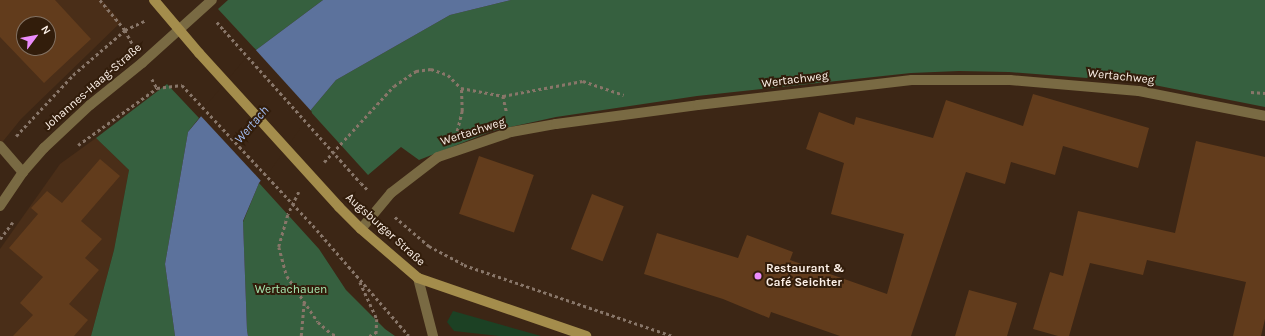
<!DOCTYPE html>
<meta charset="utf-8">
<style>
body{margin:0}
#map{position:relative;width:1265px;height:336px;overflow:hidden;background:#3c2615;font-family:Karla,sans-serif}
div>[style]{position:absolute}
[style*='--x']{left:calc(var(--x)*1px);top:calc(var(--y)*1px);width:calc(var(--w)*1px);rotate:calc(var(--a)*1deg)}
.built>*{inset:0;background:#4a2e18}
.green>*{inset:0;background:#1c4124}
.forest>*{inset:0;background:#36603f}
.water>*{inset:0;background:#5c729c}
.pier>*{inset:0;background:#3c2615}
.building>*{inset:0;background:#623c1c;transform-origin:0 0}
.path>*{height:2.5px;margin-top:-1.25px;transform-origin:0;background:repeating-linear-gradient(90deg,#887669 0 3px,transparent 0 6px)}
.lane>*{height:10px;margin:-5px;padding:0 5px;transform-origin:5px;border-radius:5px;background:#796a43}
.street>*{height:10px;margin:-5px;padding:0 5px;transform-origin:5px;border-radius:5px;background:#796a43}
.secondary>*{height:10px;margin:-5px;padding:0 5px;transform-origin:5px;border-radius:5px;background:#a48d4c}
.path-bridge>*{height:2.5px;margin-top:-1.25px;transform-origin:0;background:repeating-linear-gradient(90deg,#887669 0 3px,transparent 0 6px)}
.secondary-bridge>*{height:10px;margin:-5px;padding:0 5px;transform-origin:5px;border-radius:5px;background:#a48d4c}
.dots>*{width:11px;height:11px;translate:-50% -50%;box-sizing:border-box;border:2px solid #321d0b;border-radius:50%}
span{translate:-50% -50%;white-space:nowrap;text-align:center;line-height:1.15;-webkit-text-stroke:4px #321d0b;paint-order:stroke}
.street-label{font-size:12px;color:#fdf1e8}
.poi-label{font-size:12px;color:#fdf1e8;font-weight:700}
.left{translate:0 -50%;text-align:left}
.park-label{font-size:12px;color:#a6e8b1}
.water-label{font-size:13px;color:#a3bef3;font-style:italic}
.north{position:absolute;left:16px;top:16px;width:40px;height:40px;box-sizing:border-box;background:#321d0b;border:1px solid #837263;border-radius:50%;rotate:58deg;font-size:11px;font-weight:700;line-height:16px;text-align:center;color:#fdf1e8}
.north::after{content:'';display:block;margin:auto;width:14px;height:18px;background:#ec8cfb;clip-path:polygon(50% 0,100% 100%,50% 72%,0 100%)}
</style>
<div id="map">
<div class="built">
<i style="clip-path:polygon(evenodd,0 0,102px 0,121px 22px,21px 119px,0 145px,0 0,24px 24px,48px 24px,48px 48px,24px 48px,24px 24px)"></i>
<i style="clip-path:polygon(96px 138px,129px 170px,114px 250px,91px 336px,0 336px,0 249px,60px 164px)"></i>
</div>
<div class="green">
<i style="clip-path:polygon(453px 311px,541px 336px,499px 336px,454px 331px,447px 322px)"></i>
</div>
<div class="forest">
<i style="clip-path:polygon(228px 0,323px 0,256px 50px,218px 9px)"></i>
<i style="clip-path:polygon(511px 0,1265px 0,1265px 107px,1139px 82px,1009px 72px,959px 71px,911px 73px,697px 96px,556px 117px,492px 131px,419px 160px,401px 147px,368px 175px,310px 111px,336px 80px,450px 15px)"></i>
<i style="clip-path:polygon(167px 84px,199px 118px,188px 132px,165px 264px,175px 336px,91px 336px,114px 250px,129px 170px,96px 138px)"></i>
<i style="clip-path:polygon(259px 183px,319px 249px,346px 290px,385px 329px,395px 336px,248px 336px,247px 330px,243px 222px)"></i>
</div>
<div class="water">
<i style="clip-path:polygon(323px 0,511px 0,450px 15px,336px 80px,310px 111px,259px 183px,243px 221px,247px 330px,248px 336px,175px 336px,165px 264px,188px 132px,256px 50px)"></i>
</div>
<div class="pier">
<i style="clip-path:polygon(254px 48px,312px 112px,262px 182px,199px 114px)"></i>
</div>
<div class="building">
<i style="clip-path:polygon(evenodd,0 0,55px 0,91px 39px,44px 83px,0 37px,0 0,24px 24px,48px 24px,48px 48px,24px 48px,24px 24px)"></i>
<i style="clip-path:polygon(1033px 94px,1149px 128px,1138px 168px,1063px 146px,1055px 175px,1011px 162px,1005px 184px,966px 172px,911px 336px,840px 336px,771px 312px,769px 318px,723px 299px,644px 274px,657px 233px,738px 258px,747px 235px,793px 252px,790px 260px,887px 294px,904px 234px,831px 214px,844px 163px,806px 149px,819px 112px,854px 125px,856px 117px,933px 138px,946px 100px,1023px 126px)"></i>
<i style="clip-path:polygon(1196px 141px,1265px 157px,1265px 319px,1261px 336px,1233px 336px,1246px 282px,1147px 260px,1143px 275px,1090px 263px,1069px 336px,1058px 336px,1033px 329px,1050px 272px,1063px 276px,1078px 211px,1175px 233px)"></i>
<i style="left:479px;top:156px;width:58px;height:61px;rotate:19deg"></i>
<i style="clip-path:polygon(100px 159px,120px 176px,81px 221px,102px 239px,85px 258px,99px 270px,69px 304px,88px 320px,74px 336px,13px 336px,33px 315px,20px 303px,43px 277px,9px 248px,38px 214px,31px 208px,47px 191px,62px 203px)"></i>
<i style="left:592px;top:194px;width:34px;height:59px;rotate:21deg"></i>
<i style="clip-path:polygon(969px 290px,1017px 303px,1007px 336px,955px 336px)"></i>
</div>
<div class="path">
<i style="--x:100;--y:0;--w:39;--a:50"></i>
<i style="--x:125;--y:30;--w:17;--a:62"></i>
<i style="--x:217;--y:22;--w:11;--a:49"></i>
<i style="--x:152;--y:79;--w:10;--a:61"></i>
<i style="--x:157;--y:88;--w:25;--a:-7"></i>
<i style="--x:1251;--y:92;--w:14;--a:4"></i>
<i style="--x:503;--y:96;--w:17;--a:77"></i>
<i style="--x:457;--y:131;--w:21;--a:-76"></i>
<i style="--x:462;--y:111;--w:23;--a:-92"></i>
<i style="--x:16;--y:136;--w:83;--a:-46.9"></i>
<i style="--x:73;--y:75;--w:69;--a:-40.9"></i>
<i style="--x:125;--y:30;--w:23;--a:-25"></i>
<i style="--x:78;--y:145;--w:97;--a:-35.8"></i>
<i style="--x:324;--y:162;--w:103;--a:-47.4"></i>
<i style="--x:394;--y:86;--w:27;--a:-34"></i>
<i style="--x:416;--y:71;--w:15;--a:-8"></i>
<i style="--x:431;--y:69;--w:18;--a:19"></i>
<i style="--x:448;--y:75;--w:18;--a:45"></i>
<i style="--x:461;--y:88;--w:43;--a:10.8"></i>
<i style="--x:503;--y:96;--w:81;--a:-10.6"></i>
<i style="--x:583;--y:81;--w:43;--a:18.9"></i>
<i style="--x:361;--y:183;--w:11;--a:45"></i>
<i style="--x:299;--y:192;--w:25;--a:116"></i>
<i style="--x:288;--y:215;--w:33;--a:106"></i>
<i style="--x:279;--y:247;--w:30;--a:75"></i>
<i style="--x:287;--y:276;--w:55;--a:56"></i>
<i style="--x:318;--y:322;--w:18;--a:41"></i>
<i style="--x:332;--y:334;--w:6;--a:18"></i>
<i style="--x:395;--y:217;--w:45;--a:40.5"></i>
<i style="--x:429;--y:246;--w:40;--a:28"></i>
<i style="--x:464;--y:265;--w:221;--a:18.8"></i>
<i style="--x:317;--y:230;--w:140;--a:49"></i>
<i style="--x:0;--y:239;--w:21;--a:-53"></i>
<i style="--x:360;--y:282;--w:41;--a:65.3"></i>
<i style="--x:377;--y:319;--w:17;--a:93"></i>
<i style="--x:301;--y:336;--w:33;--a:-85"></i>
<i style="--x:369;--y:336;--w:7;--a:-27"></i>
</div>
<div class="lane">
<i style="--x:0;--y:146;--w:35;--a:49"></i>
</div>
<div class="street">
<i style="--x:0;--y:206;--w:41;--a:-55.9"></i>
<i style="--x:23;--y:172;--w:32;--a:-49"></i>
<i style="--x:44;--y:148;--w:63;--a:-43.1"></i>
<i style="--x:90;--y:105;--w:67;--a:-38.9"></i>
<i style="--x:142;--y:63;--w:94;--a:-42"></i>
<i style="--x:361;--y:229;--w:47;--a:-50.2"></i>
<i style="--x:391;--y:193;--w:59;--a:-37.5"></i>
<i style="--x:438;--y:157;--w:77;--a:-18.9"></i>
<i style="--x:511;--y:132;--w:46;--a:-10.1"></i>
<i style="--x:556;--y:124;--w:143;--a:-7.6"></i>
<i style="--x:698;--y:105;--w:215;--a:-6.7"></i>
<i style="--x:912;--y:80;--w:98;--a:0"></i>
<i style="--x:1010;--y:80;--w:129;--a:4.9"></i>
<i style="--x:1139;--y:91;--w:128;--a:11.2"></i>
<i style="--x:418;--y:278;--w:60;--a:75.5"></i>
</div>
<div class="secondary">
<i style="--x:154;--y:0;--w:70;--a:49.7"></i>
<i style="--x:339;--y:207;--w:31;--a:45"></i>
<i style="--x:361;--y:229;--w:75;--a:40.7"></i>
<i style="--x:418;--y:278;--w:178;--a:19"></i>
</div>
<div class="path-bridge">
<i style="--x:224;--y:30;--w:205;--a:48.2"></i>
<i style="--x:182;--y:85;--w:198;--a:47"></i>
</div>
<div class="secondary-bridge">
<i style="--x:199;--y:53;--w:208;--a:47.7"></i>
</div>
<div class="dots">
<i style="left:758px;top:276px;background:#ec8cfb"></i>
</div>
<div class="street-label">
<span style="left:1121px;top:77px;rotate:6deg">Wertachweg</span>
<span style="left:795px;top:80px;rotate:-7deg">Wertachweg</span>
<span style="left:93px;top:87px;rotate:-41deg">Johannes-Haag-Straße</span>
<span style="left:473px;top:132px;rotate:-18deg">Wertachweg</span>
<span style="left:385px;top:230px;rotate:42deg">Augsburger Straße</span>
</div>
<div class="poi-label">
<span class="left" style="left:766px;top:276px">Restaurant &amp;<br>Café Seichter</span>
</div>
<div class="park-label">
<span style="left:291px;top:290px">Wertachauen</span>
</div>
<div class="water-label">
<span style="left:252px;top:125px;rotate:-49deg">Wertach</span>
</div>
<div class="north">N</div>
</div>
